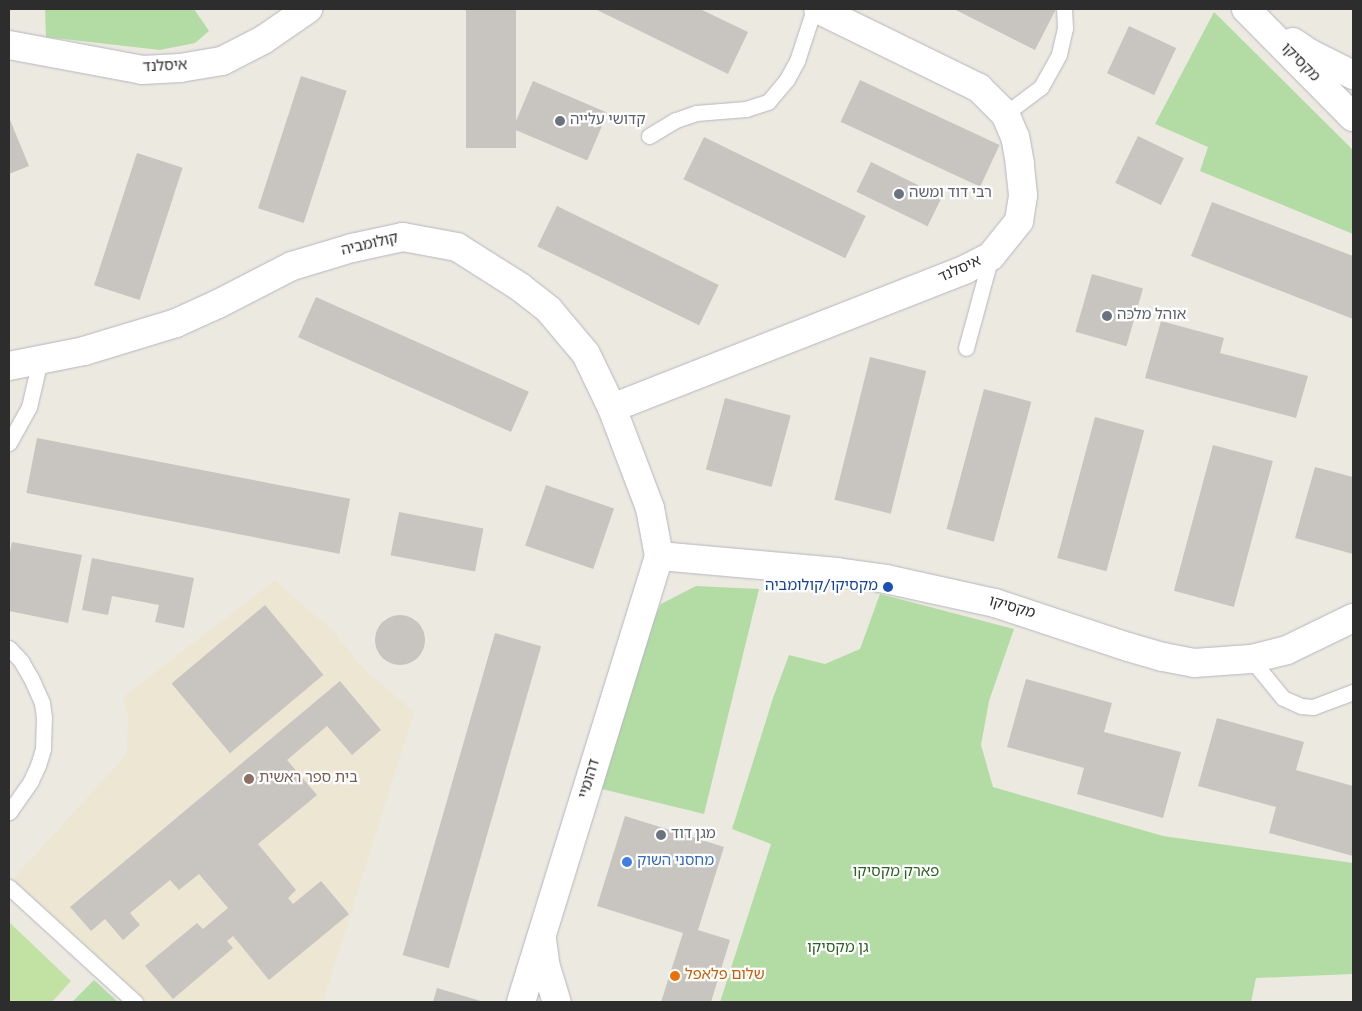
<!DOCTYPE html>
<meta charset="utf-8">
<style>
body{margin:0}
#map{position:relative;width:1362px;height:1011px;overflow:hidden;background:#ece9e1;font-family:Overpass,"Noto Sans Hebrew",sans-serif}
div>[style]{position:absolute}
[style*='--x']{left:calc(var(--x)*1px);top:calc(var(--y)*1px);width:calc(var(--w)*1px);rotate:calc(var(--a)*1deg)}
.education>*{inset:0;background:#ece6d3}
.green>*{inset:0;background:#b3dca5}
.pitch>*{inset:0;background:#c1e2a2}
.building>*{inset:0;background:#c8c5c0;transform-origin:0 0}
.round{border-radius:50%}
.roads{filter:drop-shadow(0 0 1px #b5b6bf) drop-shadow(0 0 1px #b5b6bf)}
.service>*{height:15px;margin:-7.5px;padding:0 7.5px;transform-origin:7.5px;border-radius:7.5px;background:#fff}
.minor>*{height:28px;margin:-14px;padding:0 14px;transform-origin:14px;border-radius:14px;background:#fff}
.tertiary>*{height:28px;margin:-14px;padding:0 14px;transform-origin:14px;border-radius:14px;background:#fff}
.dots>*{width:14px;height:14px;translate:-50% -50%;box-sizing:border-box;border:2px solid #fff;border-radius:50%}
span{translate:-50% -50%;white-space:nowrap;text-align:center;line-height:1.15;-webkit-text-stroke:4.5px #fff;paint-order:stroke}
.street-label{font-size:15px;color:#2d2d2d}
.worship-label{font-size:15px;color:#5b616d}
.left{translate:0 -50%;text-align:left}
.transit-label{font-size:15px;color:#164399}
.right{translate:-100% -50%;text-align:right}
.education-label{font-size:15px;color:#785e54}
.shop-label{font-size:15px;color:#366cbe}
.park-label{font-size:15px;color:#2c6224}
.food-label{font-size:15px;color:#c56008}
.frame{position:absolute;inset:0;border:10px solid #2d2d2d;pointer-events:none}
</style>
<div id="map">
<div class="education">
<i style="clip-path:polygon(275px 580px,331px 629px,365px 670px,414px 712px,323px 1002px,143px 1002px,11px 881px,127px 754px,128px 716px,123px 697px)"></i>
</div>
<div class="green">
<i style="clip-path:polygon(45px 9px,194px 9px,209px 31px,195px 43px,160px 50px,46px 37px)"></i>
<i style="clip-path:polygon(1214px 12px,1353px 150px,1353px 234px,1200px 171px,1208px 147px,1155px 124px)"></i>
<i style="clip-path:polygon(696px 586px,759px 589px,704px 814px,602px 789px,651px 625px,661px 604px)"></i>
<i style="clip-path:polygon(880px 594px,1014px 629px,989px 701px,981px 745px,993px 787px,1163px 836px,1353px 863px,1353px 974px,1256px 978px,1251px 1002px,720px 1002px,771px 844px,732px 829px,773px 698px,789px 655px,825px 664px,860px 649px)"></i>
<i style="clip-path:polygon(94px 980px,118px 1002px,72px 1002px)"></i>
</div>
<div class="pitch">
<i style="clip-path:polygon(9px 922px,71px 981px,52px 1002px,9px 1002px)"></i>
</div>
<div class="building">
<i style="left:466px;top:9px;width:50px;height:139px"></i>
<i style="clip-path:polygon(595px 9px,700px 9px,748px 32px,728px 74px)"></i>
<i style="clip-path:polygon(954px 9px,1056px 9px,1035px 50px)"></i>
<i style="left:1129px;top:26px;width:52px;height:52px;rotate:25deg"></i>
<i style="left:301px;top:76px;width:48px;height:139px;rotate:18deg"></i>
<i style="left:860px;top:80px;width:154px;height:46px;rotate:25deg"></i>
<i style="left:533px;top:81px;width:81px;height:52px;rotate:23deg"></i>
<i style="clip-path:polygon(10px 120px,29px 166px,9px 174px,9px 121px)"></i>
<i style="left:1138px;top:136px;width:51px;height:52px;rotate:26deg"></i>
<i style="left:704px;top:137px;width:180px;height:47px;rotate:26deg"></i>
<i style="left:137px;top:153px;width:48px;height:139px;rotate:18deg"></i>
<i style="left:871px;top:162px;width:79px;height:33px;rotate:26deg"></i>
<i style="clip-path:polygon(1212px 202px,1353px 256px,1353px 319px,1191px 256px)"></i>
<i style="left:557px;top:206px;width:180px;height:45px;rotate:26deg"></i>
<i style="left:1092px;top:274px;width:53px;height:60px;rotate:16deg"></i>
<i style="left:316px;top:297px;width:233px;height:44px;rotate:24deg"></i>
<i style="clip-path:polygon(1161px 321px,1224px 338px,1220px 353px,1308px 376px,1296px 418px,1145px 378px)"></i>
<i style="left:870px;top:357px;width:58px;height:147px;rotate:14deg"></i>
<i style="left:984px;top:389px;width:49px;height:145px;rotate:15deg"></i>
<i style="left:725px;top:398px;width:68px;height:74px;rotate:15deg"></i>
<i style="left:1095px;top:417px;width:51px;height:146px;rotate:15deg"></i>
<i style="left:37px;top:438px;width:319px;height:56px;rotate:11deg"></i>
<i style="left:1213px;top:445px;width:62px;height:151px;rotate:15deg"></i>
<i style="clip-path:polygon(1315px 467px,1353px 477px,1353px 554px,1295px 538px)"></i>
<i style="left:546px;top:485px;width:72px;height:64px;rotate:19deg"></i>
<i style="left:399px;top:512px;width:86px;height:44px;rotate:11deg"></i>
<i style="clip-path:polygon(12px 542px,82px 555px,68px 623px,9px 611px,9px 557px)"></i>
<i style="clip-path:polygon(92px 558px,194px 578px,184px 628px,155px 622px,159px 605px,112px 596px,108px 615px,82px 610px)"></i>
<i style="left:265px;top:605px;width:91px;height:122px;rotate:50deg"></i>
<i class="round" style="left:375px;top:615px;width:50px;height:50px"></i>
<i style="left:495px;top:633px;width:48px;height:335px;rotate:16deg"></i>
<i style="clip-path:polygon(1026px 679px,1112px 703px,1104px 732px,1181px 752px,1163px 818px,1077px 794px,1084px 768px,1007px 747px)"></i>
<i style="clip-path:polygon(340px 681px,381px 730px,352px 755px,327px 726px,287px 760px,317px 795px,258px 844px,296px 890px,288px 898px,293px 904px,321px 881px,349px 914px,269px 980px,233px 936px,227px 941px,233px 948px,173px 999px,145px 966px,197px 923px,203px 929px,228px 908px,199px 874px,179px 890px,170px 880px,130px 913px,140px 925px,123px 940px,105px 919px,91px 931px,70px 907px)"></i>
<i style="clip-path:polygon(1217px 718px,1304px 742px,1296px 770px,1353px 786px,1353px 856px,1269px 833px,1276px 807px,1198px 786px)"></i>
<i style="clip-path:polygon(625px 816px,724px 847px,698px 930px,730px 940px,711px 1002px,661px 1002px,683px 933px,597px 906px)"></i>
<i style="clip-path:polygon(437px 988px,484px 1002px,433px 1002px)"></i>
</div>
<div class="roads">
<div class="service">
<i style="--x:1005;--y:114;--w:45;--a:-36.9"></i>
<i style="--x:1041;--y:87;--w:38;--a:-61"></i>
<i style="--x:1059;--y:54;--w:27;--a:-77"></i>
<i style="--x:1065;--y:28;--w:19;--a:-93"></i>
<i style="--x:649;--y:136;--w:31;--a:-31"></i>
<i style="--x:676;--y:120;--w:21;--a:-19"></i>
<i style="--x:696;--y:113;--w:50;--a:-4.6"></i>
<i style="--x:746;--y:109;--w:23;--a:-18"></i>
<i style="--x:768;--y:102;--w:30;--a:-50"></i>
<i style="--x:787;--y:79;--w:21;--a:-61"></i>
<i style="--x:797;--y:61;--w:55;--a:-71.9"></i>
<i style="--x:966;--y:348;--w:95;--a:-74.8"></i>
<i style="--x:9;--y:443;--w:41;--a:-60.9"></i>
<i style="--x:29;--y:407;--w:48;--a:-76.8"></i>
<i style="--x:9;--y:648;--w:18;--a:47"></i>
<i style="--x:21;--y:661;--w:20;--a:60"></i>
<i style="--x:31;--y:678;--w:27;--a:66"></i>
<i style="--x:42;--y:703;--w:15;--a:82"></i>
<i style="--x:44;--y:718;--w:31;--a:92"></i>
<i style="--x:43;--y:749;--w:17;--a:107"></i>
<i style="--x:38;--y:765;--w:17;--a:114"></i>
<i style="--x:31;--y:781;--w:38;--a:125"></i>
<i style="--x:1251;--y:659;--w:50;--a:50.6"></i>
<i style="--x:1283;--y:698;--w:20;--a:24"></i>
<i style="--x:1301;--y:706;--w:12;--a:5"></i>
<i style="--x:1313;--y:707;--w:43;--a:-20.6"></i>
<i style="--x:9;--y:887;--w:171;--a:42.4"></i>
</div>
<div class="minor">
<i style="--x:9;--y:45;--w:135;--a:10.6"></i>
<i style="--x:142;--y:70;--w:38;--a:-3"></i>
<i style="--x:180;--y:68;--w:43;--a:-9.5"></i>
<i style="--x:222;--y:61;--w:46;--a:-27.1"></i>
<i style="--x:263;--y:40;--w:55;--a:-34.6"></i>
<i style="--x:9;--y:366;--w:76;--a:-11.3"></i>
<i style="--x:84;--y:351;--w:96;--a:-16.9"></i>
<i style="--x:176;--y:323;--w:46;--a:-24.3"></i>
<i style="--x:218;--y:304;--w:83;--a:-27.2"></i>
<i style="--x:292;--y:266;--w:63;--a:-16.7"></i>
<i style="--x:352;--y:248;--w:52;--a:-12.2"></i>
<i style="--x:403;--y:237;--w:55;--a:10.5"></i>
<i style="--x:457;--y:247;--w:75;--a:32.4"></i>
<i style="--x:520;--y:287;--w:37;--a:38"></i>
<i style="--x:549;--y:310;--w:57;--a:49.9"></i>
<i style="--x:586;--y:354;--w:60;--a:64.3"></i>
<i style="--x:612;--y:408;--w:107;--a:69.2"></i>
<i style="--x:650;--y:508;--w:49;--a:79.4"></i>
<i style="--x:612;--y:408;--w:380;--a:-21.4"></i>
<i style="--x:966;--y:269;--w:28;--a:-27"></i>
<i style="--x:991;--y:256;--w:45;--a:-51.3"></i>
<i style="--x:1019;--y:221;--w:26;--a:-81"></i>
<i style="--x:1023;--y:195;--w:31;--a:-96"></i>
<i style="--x:1020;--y:164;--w:27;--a:-100"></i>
<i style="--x:1015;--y:137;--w:25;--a:-113"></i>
<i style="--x:1005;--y:114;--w:37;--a:-135"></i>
<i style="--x:979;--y:88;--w:179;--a:-153.9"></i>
</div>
<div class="tertiary">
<i style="--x:1246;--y:9;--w:152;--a:45.3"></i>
<i style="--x:1293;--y:42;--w:22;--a:34"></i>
<i style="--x:1311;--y:54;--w:47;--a:26.6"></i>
<i style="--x:542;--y:940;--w:27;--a:82"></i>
<i style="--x:546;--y:967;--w:37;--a:73"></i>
<i style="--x:521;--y:1002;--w:467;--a:-72.8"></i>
<i style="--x:659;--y:556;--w:179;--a:5.1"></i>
<i style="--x:837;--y:572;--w:49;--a:8.1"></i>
<i style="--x:886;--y:579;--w:112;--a:12.4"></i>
<i style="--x:995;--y:603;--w:140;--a:18.3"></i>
<i style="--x:1128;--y:647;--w:36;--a:16"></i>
<i style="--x:1163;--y:657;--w:32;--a:11"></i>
<i style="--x:1194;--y:663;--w:57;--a:-4"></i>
<i style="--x:1251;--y:659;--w:37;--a:-14"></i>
<i style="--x:1287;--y:650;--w:73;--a:-25.9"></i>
</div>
</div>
<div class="dots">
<i style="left:560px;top:121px;background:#6b7280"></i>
<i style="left:899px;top:194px;background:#6b7280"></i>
<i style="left:1107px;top:316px;background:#6b7280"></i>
<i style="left:888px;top:587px;background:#1a4fb4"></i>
<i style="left:249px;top:779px;background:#8d6e63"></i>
<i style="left:661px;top:835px;background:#6b7280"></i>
<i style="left:627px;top:862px;background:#3f7fe0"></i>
<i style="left:675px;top:976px;background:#e8710a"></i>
</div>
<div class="street-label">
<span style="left:1300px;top:63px;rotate:45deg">מקסיקו</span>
<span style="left:165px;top:67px;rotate:-3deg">איסלנד</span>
<span style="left:370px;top:245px;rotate:-13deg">קולומביה</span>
<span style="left:960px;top:270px;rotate:-24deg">איסלנד</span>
<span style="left:1012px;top:608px;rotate:16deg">מקסיקו</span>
<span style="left:590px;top:779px;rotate:-73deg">דהומיי</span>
</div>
<div class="worship-label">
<span class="left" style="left:570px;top:121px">קדושי עלייה</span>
<span class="left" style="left:909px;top:194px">רבי דוד ומשה</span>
<span class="left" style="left:1117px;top:316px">אוהל מלכה</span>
<span class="left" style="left:671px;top:835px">מגן דוד</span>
</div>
<div class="transit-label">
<span class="right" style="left:878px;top:587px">מקסיקו/קולומביה</span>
</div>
<div class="education-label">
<span class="left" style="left:259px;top:779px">בית ספר ראשית</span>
</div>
<div class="shop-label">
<span class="left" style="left:637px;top:862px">מחסני השוק</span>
</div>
<div class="park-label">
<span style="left:896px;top:873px">פארק מקסיקו</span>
<span style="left:838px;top:949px">גן מקסיקו</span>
</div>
<div class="food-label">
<span class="left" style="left:685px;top:976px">שלום פלאפל</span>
</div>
<div class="frame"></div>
</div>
